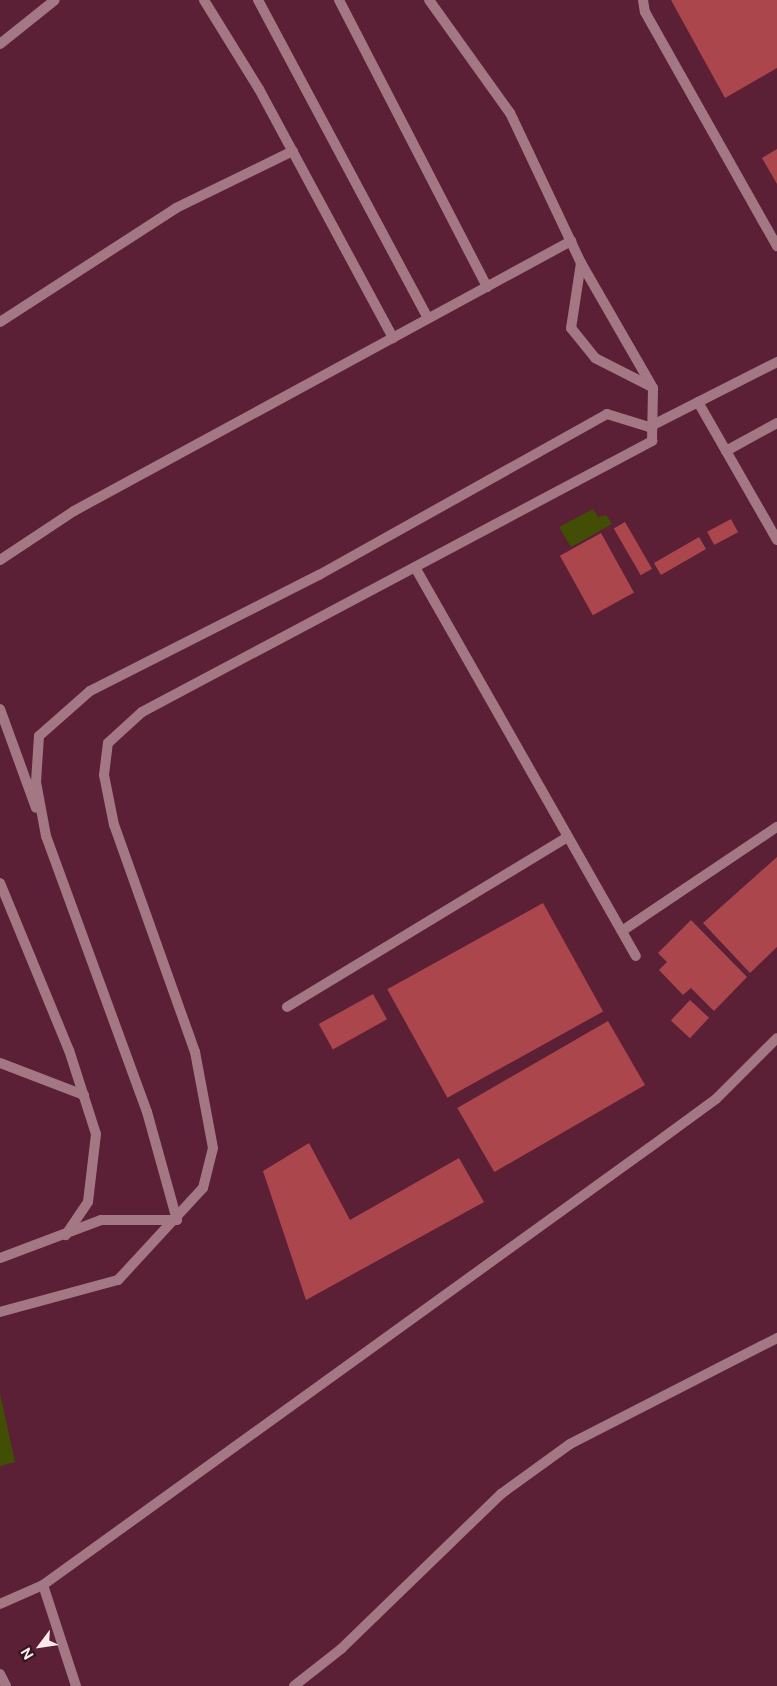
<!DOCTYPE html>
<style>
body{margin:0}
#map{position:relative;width:777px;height:1686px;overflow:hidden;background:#5b1f36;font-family:"Public Sans",sans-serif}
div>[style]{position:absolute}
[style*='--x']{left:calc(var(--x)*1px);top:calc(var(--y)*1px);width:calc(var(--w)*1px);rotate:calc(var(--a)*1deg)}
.green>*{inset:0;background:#434e05}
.building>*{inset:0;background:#ac464d;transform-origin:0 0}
.service>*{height:10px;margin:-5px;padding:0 5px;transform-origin:5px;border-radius:5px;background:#a47785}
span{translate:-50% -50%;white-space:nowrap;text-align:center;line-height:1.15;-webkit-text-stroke:4px #30151e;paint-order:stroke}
.north{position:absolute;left:15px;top:1621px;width:50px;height:50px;-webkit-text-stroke:4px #30151e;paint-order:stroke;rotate:239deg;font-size:14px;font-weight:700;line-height:20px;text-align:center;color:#faeaee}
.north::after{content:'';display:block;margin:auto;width:18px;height:22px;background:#faeaee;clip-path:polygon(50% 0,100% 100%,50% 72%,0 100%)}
</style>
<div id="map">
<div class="green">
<i style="clip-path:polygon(593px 509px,598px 517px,606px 515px,612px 524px,571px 547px,559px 527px)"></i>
<i style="clip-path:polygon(0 1393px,15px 1462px,0 1466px)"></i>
</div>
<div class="building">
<i style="clip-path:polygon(671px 0,777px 0,777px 68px,725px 98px)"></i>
<i style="clip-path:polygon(777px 149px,777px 184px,762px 158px)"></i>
<i style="left:731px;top:519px;width:15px;height:27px;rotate:62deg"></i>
<i style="left:625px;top:522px;width:54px;height:13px;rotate:60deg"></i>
<i style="left:601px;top:533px;width:68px;height:47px;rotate:61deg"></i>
<i style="left:699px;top:537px;width:14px;height:52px;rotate:60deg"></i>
<i style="clip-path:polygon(777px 857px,777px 947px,750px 973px,703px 923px)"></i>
<i style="left:543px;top:903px;width:124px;height:178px;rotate:61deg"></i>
<i style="clip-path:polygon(691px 920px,747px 977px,714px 1011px,691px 988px,683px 995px,659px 970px,667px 962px,658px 953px)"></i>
<i style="left:373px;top:994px;width:29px;height:62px;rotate:61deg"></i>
<i style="left:690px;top:1000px;width:26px;height:28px;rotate:43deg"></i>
<i style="left:608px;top:1021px;width:74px;height:174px;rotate:60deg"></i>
<i style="clip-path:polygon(309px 1143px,350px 1220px,459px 1158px,484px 1202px,306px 1300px,263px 1171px)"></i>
</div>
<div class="service">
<i style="--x:204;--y:0;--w:105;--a:58.3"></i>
<i style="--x:259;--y:89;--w:283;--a:61.7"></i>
<i style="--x:258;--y:0;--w:361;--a:61.9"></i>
<i style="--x:339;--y:0;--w:323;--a:62.7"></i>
<i style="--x:643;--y:0;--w:12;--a:81"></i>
<i style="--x:645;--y:12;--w:269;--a:60.6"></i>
<i style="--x:0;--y:44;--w:70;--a:-38.7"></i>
<i style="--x:581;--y:263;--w:66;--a:98.7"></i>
<i style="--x:571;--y:328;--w:38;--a:51"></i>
<i style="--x:595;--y:358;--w:64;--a:27"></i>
<i style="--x:0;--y:322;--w:210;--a:-32.9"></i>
<i style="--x:176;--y:208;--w:130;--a:-26"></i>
<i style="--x:698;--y:402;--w:159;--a:60.2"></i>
<i style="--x:726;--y:451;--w:58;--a:-28.8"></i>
<i style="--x:0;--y:560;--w:89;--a:-33.5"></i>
<i style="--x:74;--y:511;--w:566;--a:-28.51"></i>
<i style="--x:416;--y:569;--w:445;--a:60.4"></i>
<i style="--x:0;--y:709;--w:105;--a:70"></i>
<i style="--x:0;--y:883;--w:181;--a:67.6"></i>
<i style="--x:69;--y:1050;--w:88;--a:72.2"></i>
<i style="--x:96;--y:1134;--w:68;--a:96.7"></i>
<i style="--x:88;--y:1202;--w:40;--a:124"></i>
<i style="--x:622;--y:931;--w:187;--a:-33.9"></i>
<i style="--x:287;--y:1007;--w:328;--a:-31.2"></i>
<i style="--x:0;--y:1063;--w:90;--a:20.9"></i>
<i style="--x:177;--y:1220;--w:112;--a:-105.5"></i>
<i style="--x:147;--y:1112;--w:294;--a:-110.1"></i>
<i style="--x:46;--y:836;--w:55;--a:-100.5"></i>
<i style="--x:36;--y:782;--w:46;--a:-86.3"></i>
<i style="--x:39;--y:736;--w:68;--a:-41.4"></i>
<i style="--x:90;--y:691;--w:257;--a:-26.9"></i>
<i style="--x:319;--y:575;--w:330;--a:-29.2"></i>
<i style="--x:607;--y:414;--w:44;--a:17.2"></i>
<i style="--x:649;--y:427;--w:144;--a:-26.9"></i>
<i style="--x:0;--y:1258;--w:108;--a:-20.6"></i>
<i style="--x:101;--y:1220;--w:76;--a:0"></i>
<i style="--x:0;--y:1312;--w:122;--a:-15.2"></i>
<i style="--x:118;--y:1280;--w:125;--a:-47.3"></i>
<i style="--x:203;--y:1188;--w:41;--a:-76"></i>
<i style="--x:213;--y:1148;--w:98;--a:-100.6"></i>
<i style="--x:195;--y:1052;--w:241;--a:-109.6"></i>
<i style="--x:114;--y:825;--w:51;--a:-101.3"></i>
<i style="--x:104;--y:775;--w:32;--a:-83"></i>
<i style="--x:108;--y:743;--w:46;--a:-42.4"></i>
<i style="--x:142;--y:712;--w:578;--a:-27.98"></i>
<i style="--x:652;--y:441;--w:53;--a:-88.9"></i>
<i style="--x:653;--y:388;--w:144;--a:-119.9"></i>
<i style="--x:581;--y:263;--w:166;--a:-115.3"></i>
<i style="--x:510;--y:113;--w:139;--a:-125.6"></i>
<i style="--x:43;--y:1585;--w:106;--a:71.9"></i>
<i style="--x:0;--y:1604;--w:47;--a:-23.8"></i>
<i style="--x:43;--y:1585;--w:747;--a:-35.8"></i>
<i style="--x:649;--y:1148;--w:83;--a:-36.2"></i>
<i style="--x:716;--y:1099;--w:86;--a:-45"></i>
<i style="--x:0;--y:1674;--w:13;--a:63"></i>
<i style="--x:294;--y:1686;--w:60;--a:-38.2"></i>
<i style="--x:341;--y:1649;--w:223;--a:-44.1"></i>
<i style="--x:501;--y:1494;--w:85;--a:-35.9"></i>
<i style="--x:570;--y:1444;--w:233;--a:-27.1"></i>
</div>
<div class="north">N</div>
</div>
